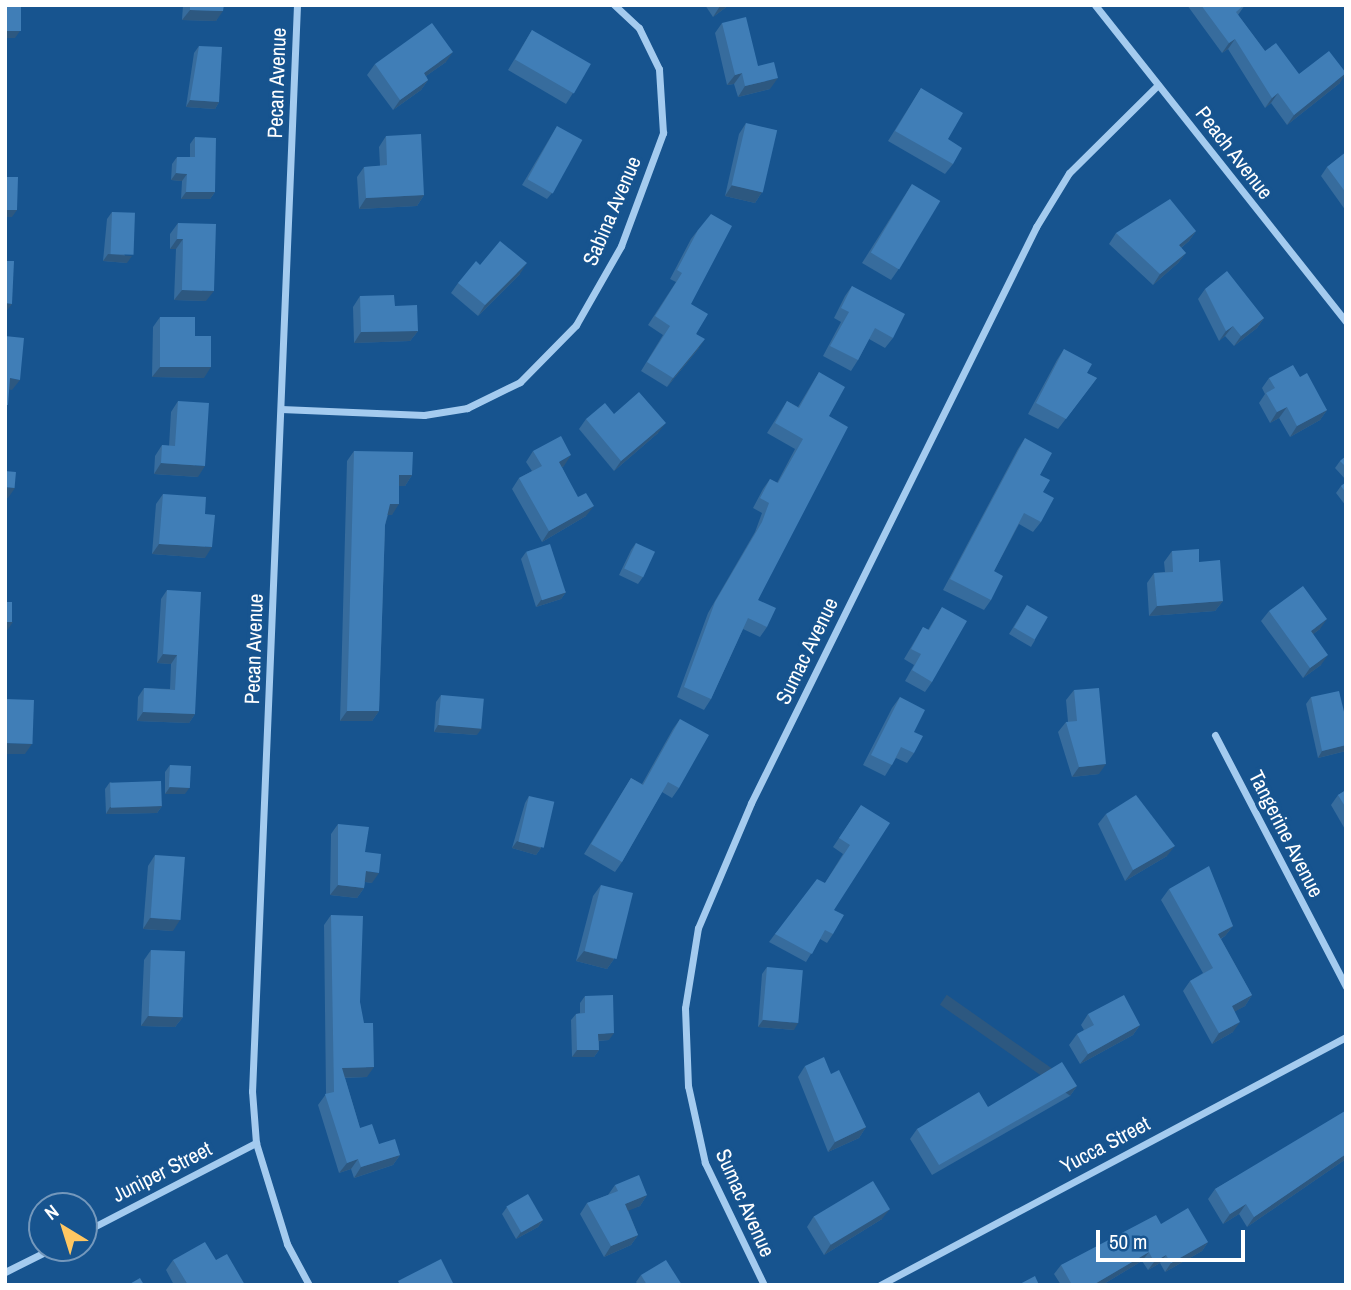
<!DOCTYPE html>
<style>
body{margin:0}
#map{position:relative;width:1351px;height:1290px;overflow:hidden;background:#17548f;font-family:"Archivo Narrow",sans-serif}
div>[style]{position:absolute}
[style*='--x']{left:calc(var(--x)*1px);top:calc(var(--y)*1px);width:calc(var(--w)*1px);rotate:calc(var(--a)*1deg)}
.minor>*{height:7px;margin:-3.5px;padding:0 3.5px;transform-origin:3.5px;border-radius:3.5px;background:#a4cbef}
.wall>*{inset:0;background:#376c9d}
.shaded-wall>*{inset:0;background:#2d5880;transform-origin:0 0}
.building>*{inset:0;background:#407eb7;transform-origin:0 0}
span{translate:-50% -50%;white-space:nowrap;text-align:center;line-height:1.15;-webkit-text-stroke:7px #17548f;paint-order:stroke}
.street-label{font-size:21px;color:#fff}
.frame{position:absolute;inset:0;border:7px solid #fff;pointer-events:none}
.north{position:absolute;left:28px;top:1192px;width:70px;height:70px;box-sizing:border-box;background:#17548f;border:2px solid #7498bc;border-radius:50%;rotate:322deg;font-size:19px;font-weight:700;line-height:28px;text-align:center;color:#fff}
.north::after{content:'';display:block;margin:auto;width:24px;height:32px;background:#ffc762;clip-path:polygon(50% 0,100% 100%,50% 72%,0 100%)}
.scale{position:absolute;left:1096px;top:1230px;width:149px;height:32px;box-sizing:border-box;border:4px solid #fff;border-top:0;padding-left:9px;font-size:21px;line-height:24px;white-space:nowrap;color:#fff;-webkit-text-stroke:5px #17548f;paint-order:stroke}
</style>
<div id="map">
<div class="minor">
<i style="--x:297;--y:5;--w:1087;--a:92.37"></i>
<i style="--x:252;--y:1091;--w:52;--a:85.6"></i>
<i style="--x:256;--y:1143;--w:106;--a:72.9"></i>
<i style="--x:287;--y:1244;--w:47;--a:61.8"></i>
<i style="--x:1095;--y:5;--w:404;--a:51.6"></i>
<i style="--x:281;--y:409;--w:143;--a:2.4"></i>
<i style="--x:424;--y:415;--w:44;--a:-9.2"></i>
<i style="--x:467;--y:408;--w:59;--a:-26.1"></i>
<i style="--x:520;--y:382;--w:80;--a:-45.5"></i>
<i style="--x:576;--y:325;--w:91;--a:-60.3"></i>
<i style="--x:621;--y:246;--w:121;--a:-69.6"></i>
<i style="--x:663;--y:133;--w:64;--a:-93.6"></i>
<i style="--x:659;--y:69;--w:46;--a:-116"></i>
<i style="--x:639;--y:28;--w:34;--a:-137"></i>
<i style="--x:1215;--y:735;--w:284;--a:62.5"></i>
<i style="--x:84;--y:1232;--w:194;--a:-27.4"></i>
<i style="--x:5;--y:1272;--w:54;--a:-26.6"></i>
<i style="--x:764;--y:1285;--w:136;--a:-115.8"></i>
<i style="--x:705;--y:1163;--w:79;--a:-102.4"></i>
<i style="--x:688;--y:1086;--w:78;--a:-92.2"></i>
<i style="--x:685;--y:1008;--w:81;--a:-80.8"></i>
<i style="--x:698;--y:928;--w:136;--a:-67"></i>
<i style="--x:751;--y:803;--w:643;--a:-63.67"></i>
<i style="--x:1036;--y:227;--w:63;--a:-58.6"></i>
<i style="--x:1069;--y:173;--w:125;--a:-44.7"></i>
<i style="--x:880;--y:1285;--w:528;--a:-28.02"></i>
</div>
<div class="wall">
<i style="clip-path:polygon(183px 5px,224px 5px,216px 21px,182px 20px)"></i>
<i style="clip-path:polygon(705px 5px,729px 5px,713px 17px)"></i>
<i style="clip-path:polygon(1187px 5px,1245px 5px,1238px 15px,1265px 51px,1299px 74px,1340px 83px,1287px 125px,1271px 103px,1265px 108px,1228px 49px,1222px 53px)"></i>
<i style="clip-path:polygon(722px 23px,758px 66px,770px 89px,738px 97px,734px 84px,727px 85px,715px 33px)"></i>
<i style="clip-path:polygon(532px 30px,573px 93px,566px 104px,508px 70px)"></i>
<i style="clip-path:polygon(199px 46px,219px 102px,215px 109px,186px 107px,194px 53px)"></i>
<i style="clip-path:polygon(446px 62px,426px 76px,428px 80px,421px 90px,393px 110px,367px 75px,375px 64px)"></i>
<i style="clip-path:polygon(921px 88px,948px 139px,953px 164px,945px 174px,888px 141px)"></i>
<i style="clip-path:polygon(746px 123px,762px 192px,755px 203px,725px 196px,739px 134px)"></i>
<i style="clip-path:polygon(557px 126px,552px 193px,547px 199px,522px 185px)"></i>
<i style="clip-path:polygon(386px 136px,424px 195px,417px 206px,359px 209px,357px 177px,364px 167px,380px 166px,379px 147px)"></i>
<i style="clip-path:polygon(195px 137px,215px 192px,210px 199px,181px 199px,182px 181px,171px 180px,172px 164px,177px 157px,190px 157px,190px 144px)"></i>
<i style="clip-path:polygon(1346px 152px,1346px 211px,1321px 176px,1327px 167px)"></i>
<i style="clip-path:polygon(912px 184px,898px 270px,891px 280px,862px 263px)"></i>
<i style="clip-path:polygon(112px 212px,127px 263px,103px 261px,107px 219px)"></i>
<i style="clip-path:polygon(178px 223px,206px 301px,174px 300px,176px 249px,170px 249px,170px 234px)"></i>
<i style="clip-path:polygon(698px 230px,691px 304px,699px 348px,667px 387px,641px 371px,663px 335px,648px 325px,676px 282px,670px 279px,691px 239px)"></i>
<i style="clip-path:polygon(1196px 231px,1189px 241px,1181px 248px,1186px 253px,1178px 263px,1153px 285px,1109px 244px,1116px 233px)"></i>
<i style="clip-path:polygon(480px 265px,520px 274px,478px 316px,451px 293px,458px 283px)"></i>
<i style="clip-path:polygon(852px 286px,893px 338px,885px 348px,869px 339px,858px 360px,851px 371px,823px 356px,841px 322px,834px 318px,845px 296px)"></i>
<i style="clip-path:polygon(1205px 289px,1264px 318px,1257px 328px,1234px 346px,1225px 336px,1219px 341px,1198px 299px)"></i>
<i style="clip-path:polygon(360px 296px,395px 306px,418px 331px,410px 341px,354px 343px,353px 307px)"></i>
<i style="clip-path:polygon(160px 317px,195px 336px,204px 378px,152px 377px,153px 327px)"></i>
<i style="clip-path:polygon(1064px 349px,1087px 373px,1097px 378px,1058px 429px,1028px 414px,1057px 360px)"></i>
<i style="clip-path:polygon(819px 372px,829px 416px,758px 600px,767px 627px,760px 637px,743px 629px,711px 699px,704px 710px,677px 697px,708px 613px,755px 532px,762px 513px,753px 508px,763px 489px,770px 479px,777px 483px,795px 449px,767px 433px,787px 401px,798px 407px)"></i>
<i style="clip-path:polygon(1300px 377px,1327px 410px,1320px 420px,1290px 437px,1279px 418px,1270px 423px,1259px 403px,1265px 394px,1262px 388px,1269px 378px)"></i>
<i style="clip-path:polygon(178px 401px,198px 477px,154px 474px,155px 456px,162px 445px,169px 446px,171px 412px)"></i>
<i style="clip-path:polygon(614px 414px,658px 433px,614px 471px,579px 429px,586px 419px)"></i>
<i style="clip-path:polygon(1025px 438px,1040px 475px,1041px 522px,1033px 532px,1019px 524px,994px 571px,991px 600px,984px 610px,943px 590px,1018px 449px)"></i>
<i style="clip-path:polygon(354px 451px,412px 475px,405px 486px,399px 486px,392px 515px,388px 515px,385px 525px,379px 711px,372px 721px,340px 721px,347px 461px)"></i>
<i style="clip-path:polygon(533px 451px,564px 466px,562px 467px,586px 516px,542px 542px,512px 489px,519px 478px,532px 471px,526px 462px)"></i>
<i style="clip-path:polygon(1346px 456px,1346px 480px,1335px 468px,1340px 461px)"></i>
<i style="clip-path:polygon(1346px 482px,1346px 506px,1336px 493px,1341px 486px)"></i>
<i style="clip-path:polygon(163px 494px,205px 514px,205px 558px,152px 554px,156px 504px)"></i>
<i style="clip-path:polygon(636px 543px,643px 577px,638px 584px,619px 575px,631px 550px)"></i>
<i style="clip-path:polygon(1172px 551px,1199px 562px,1223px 601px,1215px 611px,1149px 616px,1147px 583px,1154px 573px,1165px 572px,1164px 562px)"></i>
<i style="clip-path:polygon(526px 552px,566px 592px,561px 599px,536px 607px,521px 559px)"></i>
<i style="clip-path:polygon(167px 590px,195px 714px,189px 723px,137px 721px,138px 697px,144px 688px,170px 689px,171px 664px,157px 663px,161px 599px)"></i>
<i style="clip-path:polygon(1027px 605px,1035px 640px,1031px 647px,1009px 634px)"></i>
<i style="clip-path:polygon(942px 607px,932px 682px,925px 692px,905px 681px,914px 665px,904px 659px,923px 627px,928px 630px)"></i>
<i style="clip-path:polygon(1269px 611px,1320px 629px,1313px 634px,1321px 665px,1303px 678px,1261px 621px)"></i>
<i style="clip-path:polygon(1074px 690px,1099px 774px,1072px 777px,1058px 732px,1066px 722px,1068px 722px,1066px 700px)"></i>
<i style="clip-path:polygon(441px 695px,477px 735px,434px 732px,436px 702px)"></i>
<i style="clip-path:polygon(900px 697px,914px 732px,914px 753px,907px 763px,896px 758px,885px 776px,863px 765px,892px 708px)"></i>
<i style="clip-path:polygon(1311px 697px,1346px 745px,1346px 751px,1318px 758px,1306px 704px)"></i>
<i style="clip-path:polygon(680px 719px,679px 788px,672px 798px,662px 792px,622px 862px,615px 872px,584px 854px,631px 778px,642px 784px,673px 729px)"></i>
<i style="clip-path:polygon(170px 765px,185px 794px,165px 794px,165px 772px)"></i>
<i style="clip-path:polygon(110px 782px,162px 806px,157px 813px,106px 814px,105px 789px)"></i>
<i style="clip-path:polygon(1346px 790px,1346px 831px,1331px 805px,1338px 795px)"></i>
<i style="clip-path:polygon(529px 796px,541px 848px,536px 855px,512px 848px,525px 803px)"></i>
<i style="clip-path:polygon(861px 805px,834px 910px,833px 934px,827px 943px,820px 939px,806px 962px,769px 942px,775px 934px,825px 883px,843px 854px,833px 847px)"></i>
<i style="clip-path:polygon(1106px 814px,1167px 856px,1125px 881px,1098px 824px)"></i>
<i style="clip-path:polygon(338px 824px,365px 852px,372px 883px,365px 882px,364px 888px,357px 898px,330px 895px,331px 834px)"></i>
<i style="clip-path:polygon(155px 855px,173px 931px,143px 929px,148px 866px)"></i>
<i style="clip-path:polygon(601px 885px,614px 959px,607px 969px,576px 961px,593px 896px)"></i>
<i style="clip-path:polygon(1169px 889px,1233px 926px,1225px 936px,1221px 939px,1252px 995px,1245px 1006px,1235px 1011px,1233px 1032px,1212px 1044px,1183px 991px,1190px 981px,1203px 973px,1161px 900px)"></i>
<i style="clip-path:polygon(331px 915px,360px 1002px,367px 1077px,345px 1078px,360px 1128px,379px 1144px,400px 1155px,393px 1165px,354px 1178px,351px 1169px,339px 1173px,318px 1105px,326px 1094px,324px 925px)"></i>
<i style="clip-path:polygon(151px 950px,183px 1017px,175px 1027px,141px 1026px,144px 960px)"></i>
<i style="clip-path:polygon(767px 967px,794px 1030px,758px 1027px,762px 974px)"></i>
<i style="clip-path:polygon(585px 996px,609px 1040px,599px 1041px,599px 1050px,594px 1057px,572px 1057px,571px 1020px,576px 1014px,580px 1013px,580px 1003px)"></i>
<i style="clip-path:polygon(1088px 1014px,1140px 1025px,1133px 1035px,1080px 1064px,1069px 1045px,1077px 1034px,1084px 1030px,1081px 1025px)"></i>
<i style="clip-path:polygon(805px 1066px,831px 1074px,866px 1127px,859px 1138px,828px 1152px,798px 1077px)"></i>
<i style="clip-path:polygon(1077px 1086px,1070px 1096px,932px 1175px,910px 1139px,917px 1129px,988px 1107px)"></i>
<i style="clip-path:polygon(1346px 1113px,1346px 1159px,1247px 1227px,1239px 1214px,1223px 1224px,1208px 1199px,1215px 1189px)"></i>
<i style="clip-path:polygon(615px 1185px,647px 1195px,640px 1206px,628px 1210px,638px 1235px,631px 1245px,604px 1257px,580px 1214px,587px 1203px,608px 1195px)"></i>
<i style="clip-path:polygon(507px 1207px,543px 1220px,538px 1227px,516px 1239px,502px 1214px)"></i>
<i style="clip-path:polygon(814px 1216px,882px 1219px,824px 1255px,807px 1227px)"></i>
<i style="clip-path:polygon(1161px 1224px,1208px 1242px,1202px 1251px,1165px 1272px,1160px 1263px,1148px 1270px,1142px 1261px,1102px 1285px,1061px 1285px,1054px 1274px,1061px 1265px)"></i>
<i style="clip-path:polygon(173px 1260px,216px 1260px,245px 1285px,174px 1285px,166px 1270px)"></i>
<i style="clip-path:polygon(641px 1275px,682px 1285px,638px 1285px,636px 1282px)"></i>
</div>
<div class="shaded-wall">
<i style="clip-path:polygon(722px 5px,729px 5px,713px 17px,720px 6px)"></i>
<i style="clip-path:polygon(190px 10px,223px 11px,216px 21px,182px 20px)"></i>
<i style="clip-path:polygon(5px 31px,20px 31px,15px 38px,5px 38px)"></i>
<i style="clip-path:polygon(1235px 39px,1228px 49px,1222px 53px,1229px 43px)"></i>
<i style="clip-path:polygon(453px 52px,446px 62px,416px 83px,424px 73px)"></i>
<i style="clip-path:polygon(742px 73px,734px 84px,727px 85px,735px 75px)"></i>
<i style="clip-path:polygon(1346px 73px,1340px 83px,1287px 125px,1294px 115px)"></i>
<i style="clip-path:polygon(778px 78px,770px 89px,738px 97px,745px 86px)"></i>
<i style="clip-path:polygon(428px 80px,421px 90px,393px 110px,400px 100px)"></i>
<i style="clip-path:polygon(1278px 93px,1271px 103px,1265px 108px,1272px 98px)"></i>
<i style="clip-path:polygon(190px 100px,219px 102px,215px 109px,186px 107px)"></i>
<i style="clip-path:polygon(176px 173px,187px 174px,182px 181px,171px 180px)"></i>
<i style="clip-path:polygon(732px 185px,762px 192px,755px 203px,725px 196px)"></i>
<i style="clip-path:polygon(186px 192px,215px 192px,210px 199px,181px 199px)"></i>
<i style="clip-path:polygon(424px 195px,417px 206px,359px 209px,366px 198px)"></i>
<i style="clip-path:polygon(5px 210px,17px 210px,12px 217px,5px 217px)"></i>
<i style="clip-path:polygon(1196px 231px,1189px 241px,1172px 255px,1179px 245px)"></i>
<i style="clip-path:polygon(177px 239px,183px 239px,176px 249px,170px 249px)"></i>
<i style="clip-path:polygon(1186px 253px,1178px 263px,1153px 285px,1160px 274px)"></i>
<i style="clip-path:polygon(108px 254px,132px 256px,127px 263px,103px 261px)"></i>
<i style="clip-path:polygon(527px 263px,520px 274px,478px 316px,485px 305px)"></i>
<i style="clip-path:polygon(182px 290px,214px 291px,206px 301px,174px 300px)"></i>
<i style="clip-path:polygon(5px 303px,12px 304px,5px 313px)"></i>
<i style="clip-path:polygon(1264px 318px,1257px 328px,1234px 346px,1241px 336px)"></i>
<i style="clip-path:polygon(1233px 326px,1225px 336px,1219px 341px,1226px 331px)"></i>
<i style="clip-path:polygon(418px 331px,410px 341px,354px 343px,361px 332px)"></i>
<i style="clip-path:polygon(705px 339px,699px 348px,667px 387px,673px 378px)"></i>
<i style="clip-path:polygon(160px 367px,211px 367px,204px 378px,152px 377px)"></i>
<i style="clip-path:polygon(10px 378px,20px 380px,12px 390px,5px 389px)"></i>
<i style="clip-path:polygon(1287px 407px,1279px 418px,1270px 423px,1277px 412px)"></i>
<i style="clip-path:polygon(1327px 410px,1320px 420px,1290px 437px,1297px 426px)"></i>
<i style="clip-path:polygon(666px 423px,658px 433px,614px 471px,621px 461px)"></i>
<i style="clip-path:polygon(571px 455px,564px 466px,552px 472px,559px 462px)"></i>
<i style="clip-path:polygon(161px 463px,205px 466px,198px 477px,154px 474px)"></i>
<i style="clip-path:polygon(399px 475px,412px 475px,405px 486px,392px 486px)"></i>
<i style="clip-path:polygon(5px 487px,15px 488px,8px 498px,5px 498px)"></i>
<i style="clip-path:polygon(390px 504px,399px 504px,392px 515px,383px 515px)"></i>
<i style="clip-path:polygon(594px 506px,586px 516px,542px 542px,549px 531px)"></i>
<i style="clip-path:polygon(159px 544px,212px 547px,205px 558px,152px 554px)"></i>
<i style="clip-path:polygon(566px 592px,561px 599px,536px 607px,541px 600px)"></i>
<i style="clip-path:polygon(1223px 601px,1215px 611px,1149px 616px,1157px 606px)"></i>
<i style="clip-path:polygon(1327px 619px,1320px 629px,1304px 641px,1311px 631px)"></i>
<i style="clip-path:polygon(5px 622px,13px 622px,6px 632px,5px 632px)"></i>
<i style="clip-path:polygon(163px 654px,177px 655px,171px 664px,157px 663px)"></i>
<i style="clip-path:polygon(1328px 655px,1321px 665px,1303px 678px,1310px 668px)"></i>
<i style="clip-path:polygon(347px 711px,379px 711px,372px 721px,340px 721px)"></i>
<i style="clip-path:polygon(143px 712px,195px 714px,189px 723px,137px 721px)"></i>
<i style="clip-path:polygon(438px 725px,482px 728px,477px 735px,434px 732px)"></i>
<i style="clip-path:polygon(5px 743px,32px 744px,25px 754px,5px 754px)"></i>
<i style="clip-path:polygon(1346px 745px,1346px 751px,1318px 758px,1322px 751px)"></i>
<i style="clip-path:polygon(1106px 764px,1099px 774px,1072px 777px,1079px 767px)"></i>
<i style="clip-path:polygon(170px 787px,190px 787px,185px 794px,165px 794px)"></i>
<i style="clip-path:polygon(162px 806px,157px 813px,106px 814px,110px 807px)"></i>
<i style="clip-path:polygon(517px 841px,541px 848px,536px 855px,512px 848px)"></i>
<i style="clip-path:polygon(1175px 846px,1167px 856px,1125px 881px,1133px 870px)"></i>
<i style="clip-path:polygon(366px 871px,379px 873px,372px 883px,359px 881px)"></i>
<i style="clip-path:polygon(338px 885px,364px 888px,357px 898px,330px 895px)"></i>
<i style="clip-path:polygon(150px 918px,180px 920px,173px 931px,143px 929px)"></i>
<i style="clip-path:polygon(1233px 926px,1225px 936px,1211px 944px,1218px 934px)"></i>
<i style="clip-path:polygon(584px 951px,614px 959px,607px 969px,576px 961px)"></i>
<i style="clip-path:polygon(1252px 995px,1245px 1006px,1225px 1017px,1232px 1006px)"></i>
<i style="clip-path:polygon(148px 1016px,183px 1017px,175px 1027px,141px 1026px)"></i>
<i style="clip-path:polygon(763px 1020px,798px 1023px,794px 1030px,758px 1027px)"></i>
<i style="clip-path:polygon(1240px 1022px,1233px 1032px,1212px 1044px,1219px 1033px)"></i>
<i style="clip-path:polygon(1140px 1025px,1133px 1035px,1080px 1064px,1088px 1054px)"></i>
<i style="clip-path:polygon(614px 1033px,609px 1040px,593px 1041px,598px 1034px)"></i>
<i style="clip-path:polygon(577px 1050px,599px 1050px,594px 1057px,572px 1057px)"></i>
<i style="clip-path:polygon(374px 1067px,367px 1077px,334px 1078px,342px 1068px)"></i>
<i style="left:1077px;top:1086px;width:12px;height:159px;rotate:125deg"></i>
<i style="clip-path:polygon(866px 1127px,859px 1138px,828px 1152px,835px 1142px)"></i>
<i style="clip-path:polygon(1346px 1154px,1346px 1159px,1247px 1227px,1254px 1217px)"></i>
<i style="clip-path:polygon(400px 1155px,393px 1165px,354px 1178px,361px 1167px)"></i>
<i style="clip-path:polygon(358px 1159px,351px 1169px,339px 1173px,347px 1163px)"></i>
<i style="clip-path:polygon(647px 1195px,640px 1206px,618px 1215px,625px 1204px)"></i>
<i style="clip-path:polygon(1246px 1204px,1239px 1214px,1223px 1224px,1230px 1214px)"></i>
<i style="clip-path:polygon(890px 1209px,882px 1219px,824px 1255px,831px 1244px)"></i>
<i style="clip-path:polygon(543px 1220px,538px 1227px,516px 1239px,521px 1232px)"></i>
<i style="clip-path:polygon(638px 1235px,631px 1245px,604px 1257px,611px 1246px)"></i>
<i style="clip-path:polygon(1208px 1242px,1202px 1251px,1165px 1272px,1171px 1263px)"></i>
<i style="clip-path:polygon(1149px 1252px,1142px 1261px,1102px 1285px,1093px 1285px)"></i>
<i style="clip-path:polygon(1166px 1255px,1160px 1263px,1148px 1270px,1154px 1262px)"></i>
</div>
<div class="building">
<i style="left:5px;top:5px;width:16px;height:26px"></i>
<i style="clip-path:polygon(190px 5px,224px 5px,223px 11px,190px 10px)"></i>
<i style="clip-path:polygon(1201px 5px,1244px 5px,1236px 12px,1265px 51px,1276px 43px,1299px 74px,1329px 51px,1346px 73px,1294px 115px,1278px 93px,1272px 98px,1235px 39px,1229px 43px)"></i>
<i style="clip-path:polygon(746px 17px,758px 66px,774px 62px,778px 78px,745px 86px,742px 73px,735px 75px,722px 23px)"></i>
<i style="clip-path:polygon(432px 23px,453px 52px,424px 73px,428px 80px,400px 100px,375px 64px)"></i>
<i style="left:532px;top:30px;width:68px;height:34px;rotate:30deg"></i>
<i style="clip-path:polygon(199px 46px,222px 47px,219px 102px,190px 100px)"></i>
<i style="clip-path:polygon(921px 88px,963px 113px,948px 139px,962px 148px,953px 164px,895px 131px)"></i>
<i style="left:746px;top:123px;width:32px;height:64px;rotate:13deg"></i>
<i style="left:557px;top:126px;width:29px;height:61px;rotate:29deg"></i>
<i style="clip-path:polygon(421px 134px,424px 195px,366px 198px,364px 167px,387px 165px,386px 136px)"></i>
<i style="clip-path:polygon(195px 137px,216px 138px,215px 192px,186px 192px,187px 174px,176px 173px,177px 157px,195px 157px)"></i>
<i style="clip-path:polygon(1346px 152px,1346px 193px,1327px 167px)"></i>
<i style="clip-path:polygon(5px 157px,7px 157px,6px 177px,18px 177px,17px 210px,5px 210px)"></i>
<i style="left:912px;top:184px;width:33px;height:80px;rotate:31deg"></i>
<i style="clip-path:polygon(1170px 199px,1196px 231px,1179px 245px,1186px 253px,1160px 274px,1116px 233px)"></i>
<i style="left:112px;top:212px;width:23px;height:42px;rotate:2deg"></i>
<i style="clip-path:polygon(711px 214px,732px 226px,691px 304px,708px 314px,696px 334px,705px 339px,673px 378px,647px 362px,670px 326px,655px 316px,682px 273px,677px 270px,698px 230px)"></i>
<i style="clip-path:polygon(178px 223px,216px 224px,214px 291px,182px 290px,183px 239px,177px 239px)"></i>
<i style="clip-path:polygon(500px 241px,527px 263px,485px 305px,458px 283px,476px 261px,480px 265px)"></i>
<i style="clip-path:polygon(5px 261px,14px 261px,12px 304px,5px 303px)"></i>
<i style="clip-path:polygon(1227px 271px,1264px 318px,1241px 336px,1233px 326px,1226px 331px,1205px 289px)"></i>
<i style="clip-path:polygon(852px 286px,905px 314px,893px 338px,875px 328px,858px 360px,830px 346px,849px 312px,841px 308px)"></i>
<i style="clip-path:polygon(394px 295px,395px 306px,417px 305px,418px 331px,361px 332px,360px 296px)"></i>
<i style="clip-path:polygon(160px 317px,195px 317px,195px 336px,211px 336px,211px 367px,160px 367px)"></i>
<i style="clip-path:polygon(5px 336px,24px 338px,20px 380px,10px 378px,8px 405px,5px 405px)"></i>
<i style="clip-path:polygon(1064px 349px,1092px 364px,1087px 373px,1097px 378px,1066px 419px,1036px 403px)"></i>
<i style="clip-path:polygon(1293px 365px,1300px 377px,1307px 373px,1327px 410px,1297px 426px,1287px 407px,1277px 412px,1266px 393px,1275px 388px,1269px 378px)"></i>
<i style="clip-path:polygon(819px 372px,845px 387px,829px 416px,848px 427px,758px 600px,776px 608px,767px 627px,748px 618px,711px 699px,684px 687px,715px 602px,762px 522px,769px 503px,760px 498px,770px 479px,778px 483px,803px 439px,775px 423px,787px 401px,799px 408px)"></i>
<i style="clip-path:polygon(639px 392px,666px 423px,621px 461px,586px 419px,605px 403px,614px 414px)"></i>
<i style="clip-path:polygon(178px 401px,209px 403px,205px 466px,161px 463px,162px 445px,175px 446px)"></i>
<i style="clip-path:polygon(561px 436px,571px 455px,559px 462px,578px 497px,586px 493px,594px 506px,549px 531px,519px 478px,542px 466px,533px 451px)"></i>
<i style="clip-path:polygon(1025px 438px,1052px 453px,1040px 475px,1050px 480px,1043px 492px,1054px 498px,1041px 522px,1024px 513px,994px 571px,1003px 576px,991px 600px,950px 579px)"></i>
<i style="clip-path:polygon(354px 451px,413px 452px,412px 475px,399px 475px,399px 504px,390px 504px,385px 525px,379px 711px,347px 711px)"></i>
<i style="clip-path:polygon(1346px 456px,1346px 467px,1340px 461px)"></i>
<i style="left:5px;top:471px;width:11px;height:16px;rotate:5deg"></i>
<i style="clip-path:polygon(1346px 482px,1346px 493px,1341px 486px)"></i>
<i style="clip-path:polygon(163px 494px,206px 497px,205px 514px,215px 515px,212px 547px,159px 544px)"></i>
<i style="left:636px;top:543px;width:21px;height:28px;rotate:25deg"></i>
<i style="left:550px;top:544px;width:51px;height:25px;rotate:72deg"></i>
<i style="clip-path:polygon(1199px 549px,1199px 562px,1220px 560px,1223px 601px,1157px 606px,1154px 573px,1173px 572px,1172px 551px)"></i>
<i style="clip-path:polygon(1303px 586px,1327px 619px,1311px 631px,1328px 655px,1310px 668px,1269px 611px)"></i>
<i style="clip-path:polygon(167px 590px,201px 592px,195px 714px,143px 712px,144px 688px,175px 690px,177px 655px,163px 654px)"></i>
<i style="left:5px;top:602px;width:7px;height:20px"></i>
<i style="left:1027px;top:605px;width:24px;height:26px;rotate:30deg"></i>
<i style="clip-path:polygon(942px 607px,967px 621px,932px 682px,912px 670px,921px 654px,911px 649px,923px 627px,929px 630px)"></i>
<i style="clip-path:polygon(1099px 688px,1106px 764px,1079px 767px,1066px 722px,1077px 721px,1074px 690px)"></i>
<i style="clip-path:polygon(1339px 691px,1346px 720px,1346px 745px,1322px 751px,1311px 697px)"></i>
<i style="left:441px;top:695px;width:43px;height:30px;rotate:5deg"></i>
<i style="clip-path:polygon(900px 697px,925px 710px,914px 732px,923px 736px,914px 753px,901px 747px,892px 765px,871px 755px)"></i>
<i style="left:5px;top:699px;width:29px;height:44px;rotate:2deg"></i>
<i style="clip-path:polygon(680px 719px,709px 735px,679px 788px,668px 782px,622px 862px,591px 844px,631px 778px,643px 785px)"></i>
<i style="left:170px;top:765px;width:21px;height:22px;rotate:3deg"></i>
<i style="left:161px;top:781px;width:25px;height:51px;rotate:88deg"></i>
<i style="clip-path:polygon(1346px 790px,1346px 808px,1338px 795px)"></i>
<i style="clip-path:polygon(1136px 795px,1175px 846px,1133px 870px,1106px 814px)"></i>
<i style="left:529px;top:796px;width:26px;height:47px;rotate:13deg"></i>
<i style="clip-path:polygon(861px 805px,890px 823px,834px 910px,844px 915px,833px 934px,825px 930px,812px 954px,775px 934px,817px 879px,825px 883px,850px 845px,839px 838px)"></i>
<i style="clip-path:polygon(338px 824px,369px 827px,365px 852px,381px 854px,379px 873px,366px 871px,364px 888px,338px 885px)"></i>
<i style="left:155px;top:855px;width:30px;height:63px;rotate:4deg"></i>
<i style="clip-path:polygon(1209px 866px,1233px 926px,1218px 934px,1252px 995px,1232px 1006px,1240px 1022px,1219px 1033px,1190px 981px,1213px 968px,1169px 889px)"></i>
<i style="left:601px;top:885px;width:33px;height:68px;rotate:14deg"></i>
<i style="clip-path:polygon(331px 915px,363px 916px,360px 1002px,364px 1023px,373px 1023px,374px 1067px,342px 1068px,360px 1128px,372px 1124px,379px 1144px,395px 1139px,400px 1155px,361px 1167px,358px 1159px,347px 1163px,325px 1094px,334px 1092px)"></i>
<i style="left:151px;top:950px;width:34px;height:66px;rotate:2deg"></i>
<i style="left:767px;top:967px;width:36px;height:53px;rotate:5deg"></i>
<i style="clip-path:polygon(613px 995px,614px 1033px,598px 1034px,599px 1050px,577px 1050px,576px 1014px,585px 1013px,585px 996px)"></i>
<i style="clip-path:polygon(1124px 995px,1140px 1025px,1088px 1054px,1077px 1034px,1094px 1025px,1088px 1014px)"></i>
<i style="clip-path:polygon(824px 1057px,831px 1074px,839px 1070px,866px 1127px,835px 1142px,805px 1066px)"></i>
<i style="clip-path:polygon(1062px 1062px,1077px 1086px,939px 1165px,917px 1129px,979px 1092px,988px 1107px)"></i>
<i style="clip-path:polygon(1345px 1111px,1346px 1113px,1346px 1154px,1254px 1217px,1246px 1204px,1230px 1214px,1215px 1189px)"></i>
<i style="clip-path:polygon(639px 1175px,647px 1195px,625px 1204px,638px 1235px,611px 1246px,587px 1203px,618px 1191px,615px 1185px)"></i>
<i style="left:873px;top:1181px;width:33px;height:69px;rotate:59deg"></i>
<i style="left:528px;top:1194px;width:30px;height:25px;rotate:60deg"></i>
<i style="clip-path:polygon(1188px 1208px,1208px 1242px,1171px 1263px,1166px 1255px,1154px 1262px,1149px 1252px,1093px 1285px,1072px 1285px,1061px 1265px,1156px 1215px,1161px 1224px)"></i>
<i style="clip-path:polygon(205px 1242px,216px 1260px,227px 1254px,245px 1285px,188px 1285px,173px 1260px)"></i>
<i style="clip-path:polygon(441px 1259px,454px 1285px,400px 1285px,398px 1281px)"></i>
<i style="clip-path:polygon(666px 1260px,682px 1285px,647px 1285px,641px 1275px)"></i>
<i style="clip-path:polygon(1035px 1276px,1039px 1285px,1018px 1285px)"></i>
<i style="clip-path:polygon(140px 1278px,144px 1285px,128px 1285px)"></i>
</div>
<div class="street-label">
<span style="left:277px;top:83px;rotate:-88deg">Pecan Avenue</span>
<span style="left:1234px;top:153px;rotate:52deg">Peach Avenue</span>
<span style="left:612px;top:211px;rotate:-67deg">Sabina Avenue</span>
<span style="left:254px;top:649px;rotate:-88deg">Pecan Avenue</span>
<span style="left:807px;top:651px;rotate:-64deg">Sumac Avenue</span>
<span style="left:1286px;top:834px;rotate:63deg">Tangerine Avenue</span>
<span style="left:1105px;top:1145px;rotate:-28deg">Yucca Street</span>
<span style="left:162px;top:1172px;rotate:-27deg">Juniper Street</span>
<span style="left:745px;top:1203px;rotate:66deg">Sumac Avenue</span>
</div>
<div class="frame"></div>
<div class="north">N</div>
<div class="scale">50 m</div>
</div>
